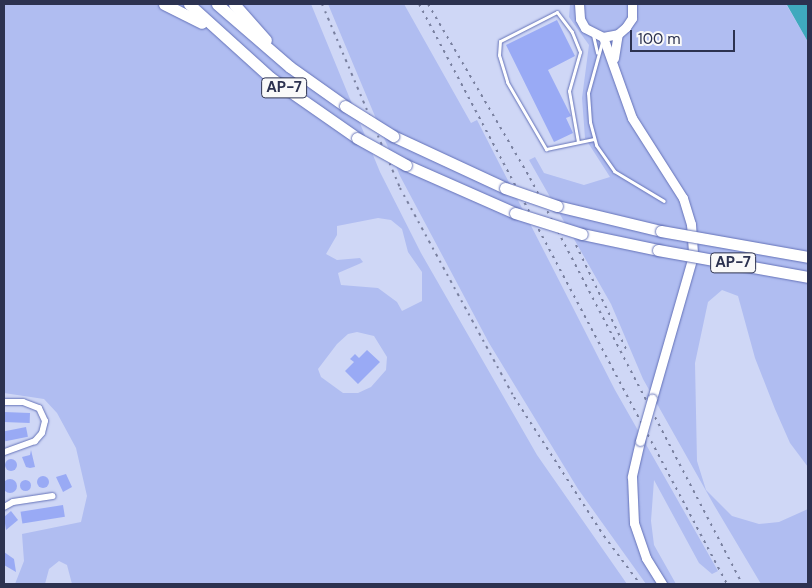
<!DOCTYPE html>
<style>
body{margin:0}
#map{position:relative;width:812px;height:588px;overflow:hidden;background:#cfd7f6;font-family:"DM Sans",sans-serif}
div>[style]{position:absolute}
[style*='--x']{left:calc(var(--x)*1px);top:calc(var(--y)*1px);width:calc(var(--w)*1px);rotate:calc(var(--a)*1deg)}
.green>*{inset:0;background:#b0bdf1}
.water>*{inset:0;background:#3fa9be}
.building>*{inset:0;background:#99aaf5;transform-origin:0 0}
.round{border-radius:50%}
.roads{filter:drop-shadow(0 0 1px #6472b8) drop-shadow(0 0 1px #6472b8)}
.lane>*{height:3px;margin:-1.5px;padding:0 1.5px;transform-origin:1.5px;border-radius:1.5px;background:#fff}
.street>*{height:6px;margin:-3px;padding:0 3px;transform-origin:3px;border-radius:3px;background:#fff}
.secondary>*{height:9px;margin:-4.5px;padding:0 4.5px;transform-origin:4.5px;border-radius:4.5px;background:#fff}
.highway>*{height:11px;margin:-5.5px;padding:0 5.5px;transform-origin:5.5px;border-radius:5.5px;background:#fff}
.rail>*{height:2px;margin-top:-1px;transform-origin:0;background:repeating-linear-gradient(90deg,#79809f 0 2.5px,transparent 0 7.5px)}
.bridges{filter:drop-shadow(0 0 1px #6472b8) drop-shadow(0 0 1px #6472b8)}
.secondary-bridge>*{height:9px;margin:-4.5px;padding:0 4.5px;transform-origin:4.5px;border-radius:4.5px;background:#fff}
.highway-bridge>*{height:11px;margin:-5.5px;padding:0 5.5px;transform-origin:5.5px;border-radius:5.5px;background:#fff}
span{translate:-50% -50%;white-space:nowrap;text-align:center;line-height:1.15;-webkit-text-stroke:4.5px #f9f9f9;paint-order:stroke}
.shield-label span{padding:1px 4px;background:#f9f9f9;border:1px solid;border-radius:4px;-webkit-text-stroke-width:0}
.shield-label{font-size:15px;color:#2c3250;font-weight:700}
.frame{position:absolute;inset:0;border:5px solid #2c3250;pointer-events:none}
.scale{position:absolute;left:630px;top:30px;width:105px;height:22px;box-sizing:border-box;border:2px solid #2c3250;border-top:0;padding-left:6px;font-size:15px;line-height:18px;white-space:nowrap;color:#2c3250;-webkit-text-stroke:4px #f9f9f9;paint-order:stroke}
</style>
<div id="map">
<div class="green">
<i style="clip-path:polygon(evenodd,4px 4px,311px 4px,380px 172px,421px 253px,537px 455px,627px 584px,72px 584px,67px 565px,59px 561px,49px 569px,45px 584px,15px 584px,24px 561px,22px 534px,81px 522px,87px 496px,76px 448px,57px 413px,44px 399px,4px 393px,4px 4px,378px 218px,391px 220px,402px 229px,408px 252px,422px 272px,422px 301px,402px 311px,397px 302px,378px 288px,341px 285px,338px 273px,359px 264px,363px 262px,360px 258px,337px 260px,326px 254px,337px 235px,337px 226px,378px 218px,4px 4px,357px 332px,374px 336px,387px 357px,386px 370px,371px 387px,358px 393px,343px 393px,321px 377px,318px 369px,337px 344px,348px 334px,357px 332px)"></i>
<i style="clip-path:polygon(328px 4px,404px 4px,471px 123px,477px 120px,615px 390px,718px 571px,712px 574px,699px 563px,654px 480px,651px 521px,654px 545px,676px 584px,646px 584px,578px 489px,489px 343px,400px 176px)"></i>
<i style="clip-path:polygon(570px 4px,786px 4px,808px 42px,808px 467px,790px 443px,775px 409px,755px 358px,738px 296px,722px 290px,708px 302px,695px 363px,697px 461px,706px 490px,732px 516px,759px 524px,779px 522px,808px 509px,808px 584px,761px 584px,714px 505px,643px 379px,611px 304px,529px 160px,535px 157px,544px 173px,584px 185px,610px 177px,585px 138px,582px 98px,589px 45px,569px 17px)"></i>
</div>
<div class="water">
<i style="clip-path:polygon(786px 4px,808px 4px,808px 42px,787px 5px)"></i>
</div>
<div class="building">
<i style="clip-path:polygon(557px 20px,575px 56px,548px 70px,571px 116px,566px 118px,573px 133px,554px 142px,506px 45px)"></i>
<i style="clip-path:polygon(367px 350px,380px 362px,358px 384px,345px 371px,354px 362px,350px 359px,355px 354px,359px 358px)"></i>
<i style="left:4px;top:412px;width:26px;height:10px;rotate:2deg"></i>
<i style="left:26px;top:427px;width:10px;height:23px;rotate:79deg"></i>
<i style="clip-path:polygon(31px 450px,35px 467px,30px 468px,26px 467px,22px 457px,30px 455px)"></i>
<i class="round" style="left:5px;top:459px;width:12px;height:12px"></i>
<i style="clip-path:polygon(66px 474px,72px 487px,63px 492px,56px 477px)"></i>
<i class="round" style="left:37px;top:476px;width:12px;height:12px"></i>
<i class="round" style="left:3px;top:479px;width:14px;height:14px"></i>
<i class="round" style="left:19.5px;top:479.5px;width:11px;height:11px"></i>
<i style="left:63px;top:505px;width:12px;height:43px;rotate:81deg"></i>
<i style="clip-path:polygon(11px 511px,18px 520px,6px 530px,4px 517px)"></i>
<i style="clip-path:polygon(4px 552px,14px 559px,16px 572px,4px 565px)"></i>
</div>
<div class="roads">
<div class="lane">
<i style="--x:593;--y:35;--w:18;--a:77"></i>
<i style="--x:602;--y:42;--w:53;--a:105.4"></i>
<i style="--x:588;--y:93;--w:29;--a:86"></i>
<i style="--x:590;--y:122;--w:24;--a:75"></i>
<i style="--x:596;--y:145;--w:32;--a:55"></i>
<i style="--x:614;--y:171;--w:58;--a:31"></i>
<i style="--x:578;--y:142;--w:52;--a:-100"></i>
<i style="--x:569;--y:91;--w:41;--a:-74.2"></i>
<i style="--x:580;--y:52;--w:22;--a:-112"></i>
<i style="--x:572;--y:32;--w:25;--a:-127"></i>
<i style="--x:557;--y:12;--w:64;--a:153"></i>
<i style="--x:500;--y:41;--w:14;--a:94"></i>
<i style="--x:499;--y:55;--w:28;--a:73"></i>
<i style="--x:507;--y:82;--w:78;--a:59.8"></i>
<i style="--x:546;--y:149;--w:49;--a:-11.8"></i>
</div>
<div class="street">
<i style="--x:4;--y:402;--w:19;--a:0"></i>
<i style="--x:23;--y:402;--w:17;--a:21"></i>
<i style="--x:39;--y:408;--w:14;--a:65"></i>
<i style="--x:45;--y:421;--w:12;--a:104"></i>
<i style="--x:42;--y:433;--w:11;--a:131"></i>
<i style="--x:35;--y:441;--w:33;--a:160"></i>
<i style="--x:4;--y:507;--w:10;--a:-29"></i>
<i style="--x:13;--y:502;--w:40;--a:-8.5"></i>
</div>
<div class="secondary">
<i style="--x:579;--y:4;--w:15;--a:86"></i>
<i style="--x:580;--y:19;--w:10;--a:61"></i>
<i style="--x:585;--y:28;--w:20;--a:27"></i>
<i style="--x:603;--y:37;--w:15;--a:-11"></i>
<i style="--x:618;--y:34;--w:11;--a:-41"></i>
<i style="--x:626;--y:27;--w:11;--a:-56"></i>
<i style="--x:632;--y:18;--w:14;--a:-90"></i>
<i style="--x:603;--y:37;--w:86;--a:70.3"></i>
<i style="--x:632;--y:118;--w:95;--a:57.5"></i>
<i style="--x:683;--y:198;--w:27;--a:73"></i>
<i style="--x:691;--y:224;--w:32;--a:86"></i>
<i style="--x:693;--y:256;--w:149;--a:106"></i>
<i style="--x:614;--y:58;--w:24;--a:-81"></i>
<i style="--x:640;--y:441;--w:37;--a:103"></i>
<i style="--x:632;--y:477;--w:46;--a:87.5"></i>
<i style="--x:634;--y:523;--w:37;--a:71"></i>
<i style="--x:646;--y:558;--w:31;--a:58"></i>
</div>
<div class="highway">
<i style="--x:164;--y:4;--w:42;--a:26.6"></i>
<i style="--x:189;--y:4;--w:110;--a:42.1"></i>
<i style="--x:271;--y:78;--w:105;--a:34.9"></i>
<i style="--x:217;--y:4;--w:96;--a:40.8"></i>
<i style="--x:290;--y:67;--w:67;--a:35.3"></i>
<i style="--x:234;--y:4;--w:48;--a:48.4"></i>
<i style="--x:393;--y:136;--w:123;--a:24.9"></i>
<i style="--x:406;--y:165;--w:119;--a:23.8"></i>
<i style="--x:557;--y:206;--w:107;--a:13.5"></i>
<i style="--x:582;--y:234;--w:78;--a:11.9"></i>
</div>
</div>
<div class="rail">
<i style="--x:322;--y:4;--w:200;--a:67"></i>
<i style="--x:400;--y:188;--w:238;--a:61.4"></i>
<i style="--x:514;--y:397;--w:166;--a:57.1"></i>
<i style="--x:604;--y:536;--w:60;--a:53.1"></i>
<i style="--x:419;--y:4;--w:657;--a:62.03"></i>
<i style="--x:428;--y:4;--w:202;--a:59.6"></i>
<i style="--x:530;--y:178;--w:458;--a:62.4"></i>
<i style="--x:576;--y:245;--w:118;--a:64.3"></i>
</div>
<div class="bridges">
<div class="secondary-bridge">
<i style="--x:640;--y:441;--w:44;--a:-74.1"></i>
</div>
<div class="highway-bridge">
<i style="--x:345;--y:106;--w:57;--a:32"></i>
<i style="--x:357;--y:138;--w:56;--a:28.9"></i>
<i style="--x:505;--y:188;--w:55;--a:19.1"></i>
<i style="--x:515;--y:213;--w:70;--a:17.4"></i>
<i style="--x:661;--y:231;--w:149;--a:10"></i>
<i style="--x:658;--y:250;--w:152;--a:10.2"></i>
</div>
</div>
<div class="shield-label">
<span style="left:284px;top:88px">AP-7</span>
<span style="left:733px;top:263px">AP-7</span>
</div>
<div class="frame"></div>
<div class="scale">100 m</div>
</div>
